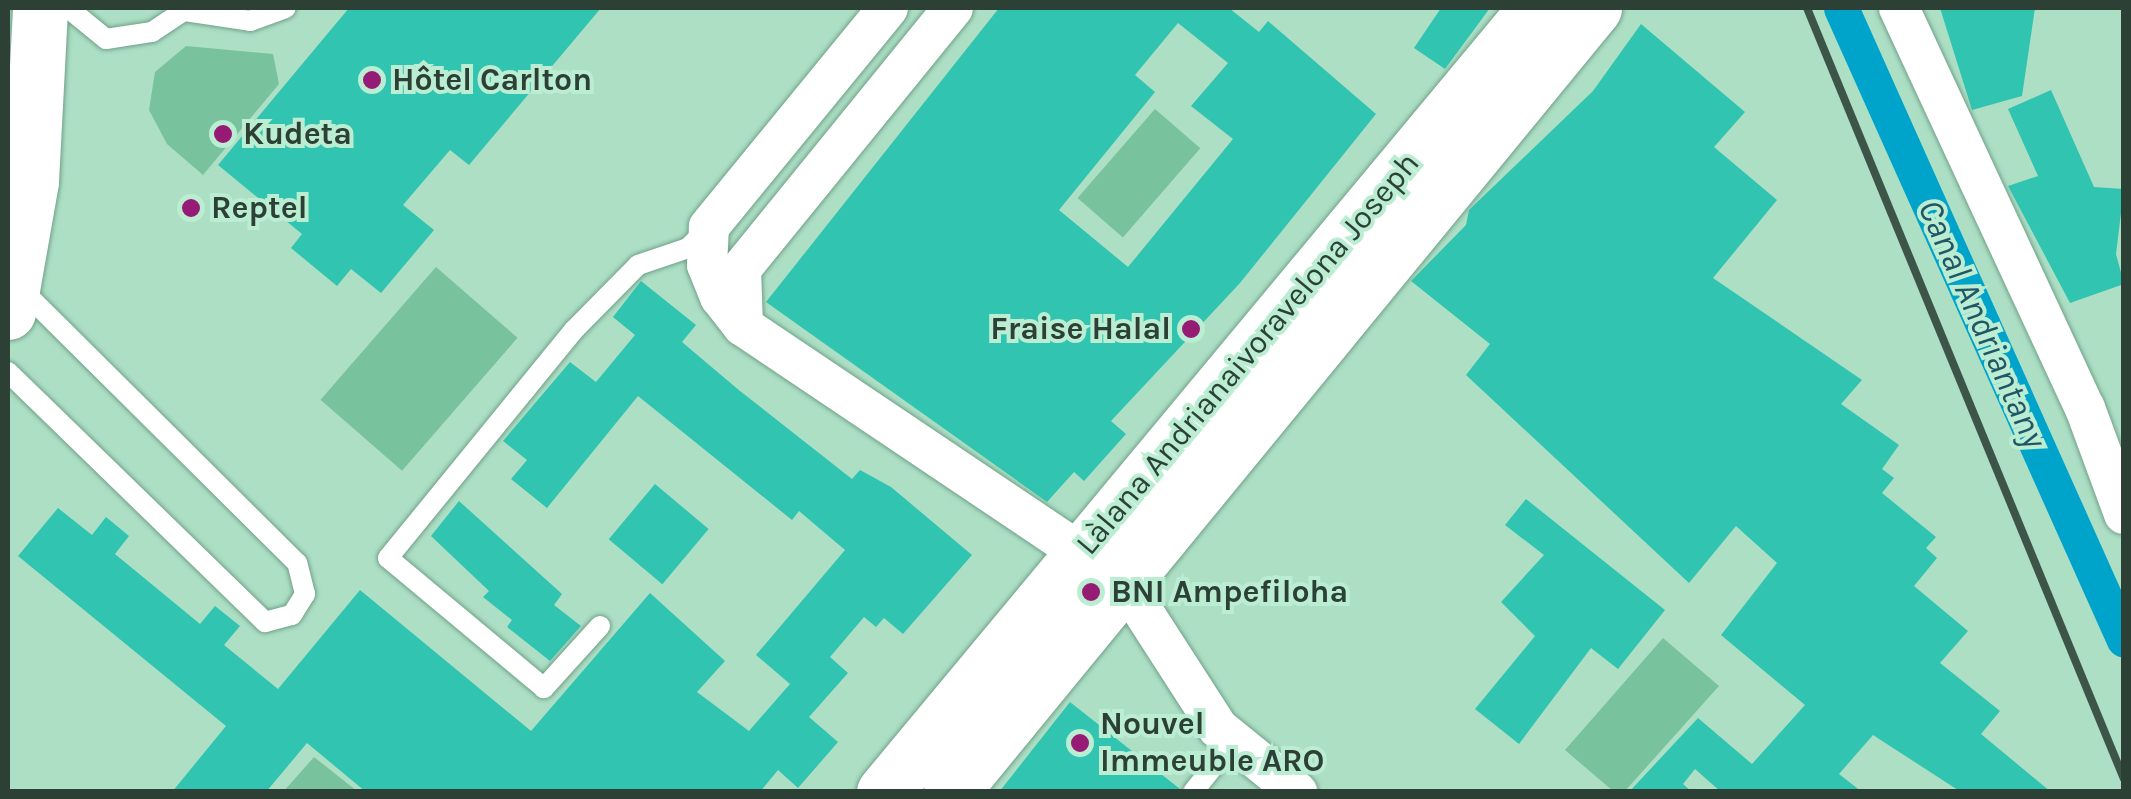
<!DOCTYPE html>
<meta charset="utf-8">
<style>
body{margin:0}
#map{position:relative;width:2131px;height:799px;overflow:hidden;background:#addfc5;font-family:Karla,sans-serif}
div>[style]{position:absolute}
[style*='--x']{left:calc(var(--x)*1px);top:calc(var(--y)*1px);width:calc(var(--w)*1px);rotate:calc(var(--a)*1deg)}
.green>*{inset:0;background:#78c29d;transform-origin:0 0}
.canal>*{height:35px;margin:-17.5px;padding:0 17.5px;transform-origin:17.5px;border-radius:17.5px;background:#00a3c9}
.building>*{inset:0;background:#31c4b1;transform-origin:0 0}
.roads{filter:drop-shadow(0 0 2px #70a188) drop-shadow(0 0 2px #70a188)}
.lane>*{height:20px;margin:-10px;padding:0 10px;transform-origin:10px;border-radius:10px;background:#fff}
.street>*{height:40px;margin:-20px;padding:0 20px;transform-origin:20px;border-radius:20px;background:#fff}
.secondary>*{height:55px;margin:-27.5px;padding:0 27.5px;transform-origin:27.5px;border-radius:27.5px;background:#fff}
.rail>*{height:8px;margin:-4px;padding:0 4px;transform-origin:4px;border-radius:4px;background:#3d5549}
.dots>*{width:28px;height:28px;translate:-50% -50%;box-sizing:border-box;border:5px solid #baedd2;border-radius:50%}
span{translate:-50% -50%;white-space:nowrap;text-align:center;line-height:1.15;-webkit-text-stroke:8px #baedd2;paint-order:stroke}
.poi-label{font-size:32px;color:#2c4036;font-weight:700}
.left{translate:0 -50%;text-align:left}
.right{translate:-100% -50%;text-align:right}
.street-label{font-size:32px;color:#2c4036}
.water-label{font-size:35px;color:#215666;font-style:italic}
.frame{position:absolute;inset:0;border:10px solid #2c4036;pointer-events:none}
</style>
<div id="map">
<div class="green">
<i style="clip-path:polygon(186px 46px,273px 54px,279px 84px,203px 175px,167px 144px,149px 110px,155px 72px)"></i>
<i style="left:1155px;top:109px;width:60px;height:118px;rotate:41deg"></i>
<i style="left:436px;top:267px;width:108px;height:176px;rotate:41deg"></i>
<i style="clip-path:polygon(1663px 638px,1719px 686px,1625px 791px,1613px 791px,1565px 750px)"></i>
<i style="clip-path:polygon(314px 757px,357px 791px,284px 791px)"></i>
</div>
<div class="canal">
<i style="--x:1841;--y:8;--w:692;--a:65.88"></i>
</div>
<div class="building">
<i style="clip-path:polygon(349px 8px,601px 8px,469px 165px,450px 150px,403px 205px,434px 230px,381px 293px,351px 269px,337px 286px,291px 248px,302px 234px,218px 165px)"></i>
<i style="clip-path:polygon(evenodd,999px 8px,1229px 8px,1259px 32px,1268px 21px,1376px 114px,1240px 283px,1111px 421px,1126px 434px,1084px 481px,1074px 472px,1047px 502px,766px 302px,999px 8px,1178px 23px,1228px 63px,1191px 106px,1233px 139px,1128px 267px,1059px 210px,1155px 92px,1135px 75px,1178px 23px)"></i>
<i style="clip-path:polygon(1441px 8px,1490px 8px,1445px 69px,1414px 48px)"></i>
<i style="clip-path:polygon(1940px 8px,2035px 8px,2022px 96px,1972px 110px)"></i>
<i style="clip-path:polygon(1641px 24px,1745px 112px,1714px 147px,1777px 200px,1713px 278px,1862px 380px,1841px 404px,1899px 445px,1882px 469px,1894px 478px,1882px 493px,1936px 537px,1926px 548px,1937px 558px,1914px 586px,1968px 631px,1940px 663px,2000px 711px,1981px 734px,2051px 792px,1961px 792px,1873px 735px,1839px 774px,1862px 792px,1721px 792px,1695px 769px,1683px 784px,1692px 792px,1629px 792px,1698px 718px,1752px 764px,1805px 705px,1721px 635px,1777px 563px,1736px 526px,1689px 583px,1466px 375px,1490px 344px,1411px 281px,1466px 225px,1469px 210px,1593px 91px)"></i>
<i style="clip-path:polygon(2051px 90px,2094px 187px,2124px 189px,2116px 254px,2124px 284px,2070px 303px,2008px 186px,2038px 176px,2008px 109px)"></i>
<i style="clip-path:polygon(641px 281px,696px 325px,682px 342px,740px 391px,852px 479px,860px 470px,891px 487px,972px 555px,903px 634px,884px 618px,876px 627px,864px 617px,830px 657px,848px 673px,809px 717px,838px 742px,798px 788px,778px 770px,760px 792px,366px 792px,307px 743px,266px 792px,172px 792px,226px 726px,18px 556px,58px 508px,92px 535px,106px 517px,129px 536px,115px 554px,200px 624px,215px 606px,240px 626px,224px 645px,278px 689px,360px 590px,531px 731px,650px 593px,725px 661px,697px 692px,749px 731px,790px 684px,756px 655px,845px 550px,799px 511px,792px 520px,638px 396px,547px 508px,511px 479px,527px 460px,503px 441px,570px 362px,596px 382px,635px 335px,613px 317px)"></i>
<i style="left:655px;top:484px;width:70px;height:72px;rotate:40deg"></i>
<i style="clip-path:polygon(1526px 499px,1665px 610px,1618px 669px,1591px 648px,1519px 744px,1475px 709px,1535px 636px,1501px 602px,1544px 555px,1505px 525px)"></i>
<i style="clip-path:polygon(459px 501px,562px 594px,554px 605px,581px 626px,550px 661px,507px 627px,512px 620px,483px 597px,489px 591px,431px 536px)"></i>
<i style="clip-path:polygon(1070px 702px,1180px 789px,1179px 792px,999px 792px)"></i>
</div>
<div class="roads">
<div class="lane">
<i style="--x:68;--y:8;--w:49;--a:39.2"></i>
<i style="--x:106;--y:39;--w:47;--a:-8.7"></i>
<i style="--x:152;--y:32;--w:43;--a:-33.7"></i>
<i style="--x:185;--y:11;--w:66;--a:8.7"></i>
<i style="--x:250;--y:21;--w:38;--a:-20"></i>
<i style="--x:8;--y:372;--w:359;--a:44.2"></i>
<i style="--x:265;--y:622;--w:28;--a:-15"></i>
<i style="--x:292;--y:615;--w:25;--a:-58"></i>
<i style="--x:305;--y:594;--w:32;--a:-104"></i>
<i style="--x:297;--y:563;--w:390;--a:-135.2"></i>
<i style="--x:600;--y:626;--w:84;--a:132.1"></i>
<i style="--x:544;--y:688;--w:203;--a:-140.2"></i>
<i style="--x:388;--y:558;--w:294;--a:-50.8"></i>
<i style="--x:574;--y:330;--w:91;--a:-45.4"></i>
<i style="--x:638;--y:265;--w:53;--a:-18.8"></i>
<i style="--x:688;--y:248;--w:28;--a:-45"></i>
<i style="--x:1193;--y:792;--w:67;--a:-51.1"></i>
</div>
<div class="street">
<i style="--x:888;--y:8;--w:283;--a:129.3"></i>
<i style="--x:709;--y:227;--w:38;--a:93"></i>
<i style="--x:707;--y:265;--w:35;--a:68"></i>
<i style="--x:720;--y:297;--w:37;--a:52"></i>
<i style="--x:743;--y:326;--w:459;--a:33.9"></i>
<i style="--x:1124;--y:582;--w:174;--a:57.2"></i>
<i style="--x:1218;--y:728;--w:102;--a:39"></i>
<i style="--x:1899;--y:8;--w:441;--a:65.1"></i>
<i style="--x:2085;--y:408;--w:113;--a:69.8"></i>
<i style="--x:743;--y:326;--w:57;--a:-92"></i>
<i style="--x:741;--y:269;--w:336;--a:-50.9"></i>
</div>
<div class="secondary">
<i style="--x:8;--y:312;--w:133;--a:-80"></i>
<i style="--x:31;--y:181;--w:172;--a:-87"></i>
<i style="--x:884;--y:792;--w:1020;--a:-50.25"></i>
<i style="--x:951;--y:792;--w:1014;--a:-50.64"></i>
</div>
</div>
<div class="rail">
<i style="--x:1807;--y:8;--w:834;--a:67.65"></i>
</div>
<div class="dots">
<i style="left:372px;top:80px;background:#961b75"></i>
<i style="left:223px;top:134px;background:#961b75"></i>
<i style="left:191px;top:208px;background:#961b75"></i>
<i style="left:1191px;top:329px;background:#961b75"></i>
<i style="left:1091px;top:592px;background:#961b75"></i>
<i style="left:1080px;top:743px;background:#961b75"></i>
</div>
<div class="poi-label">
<span class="left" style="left:392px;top:80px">Hôtel Carlton</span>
<span class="left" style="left:243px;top:134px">Kudeta</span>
<span class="left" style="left:211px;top:208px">Reptel</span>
<span class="right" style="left:1171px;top:329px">Fraise Halal</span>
<span class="left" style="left:1111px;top:592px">BNI Ampefiloha</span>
<span class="left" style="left:1100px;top:743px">Nouvel<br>Immeuble ARO</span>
</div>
<div class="street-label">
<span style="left:1248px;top:354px;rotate:-50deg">Làlana Andrianaivoravelona Joseph</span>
</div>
<div class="water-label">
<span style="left:1982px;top:324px;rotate:66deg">Canal Andriantany</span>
</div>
<div class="frame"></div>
</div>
